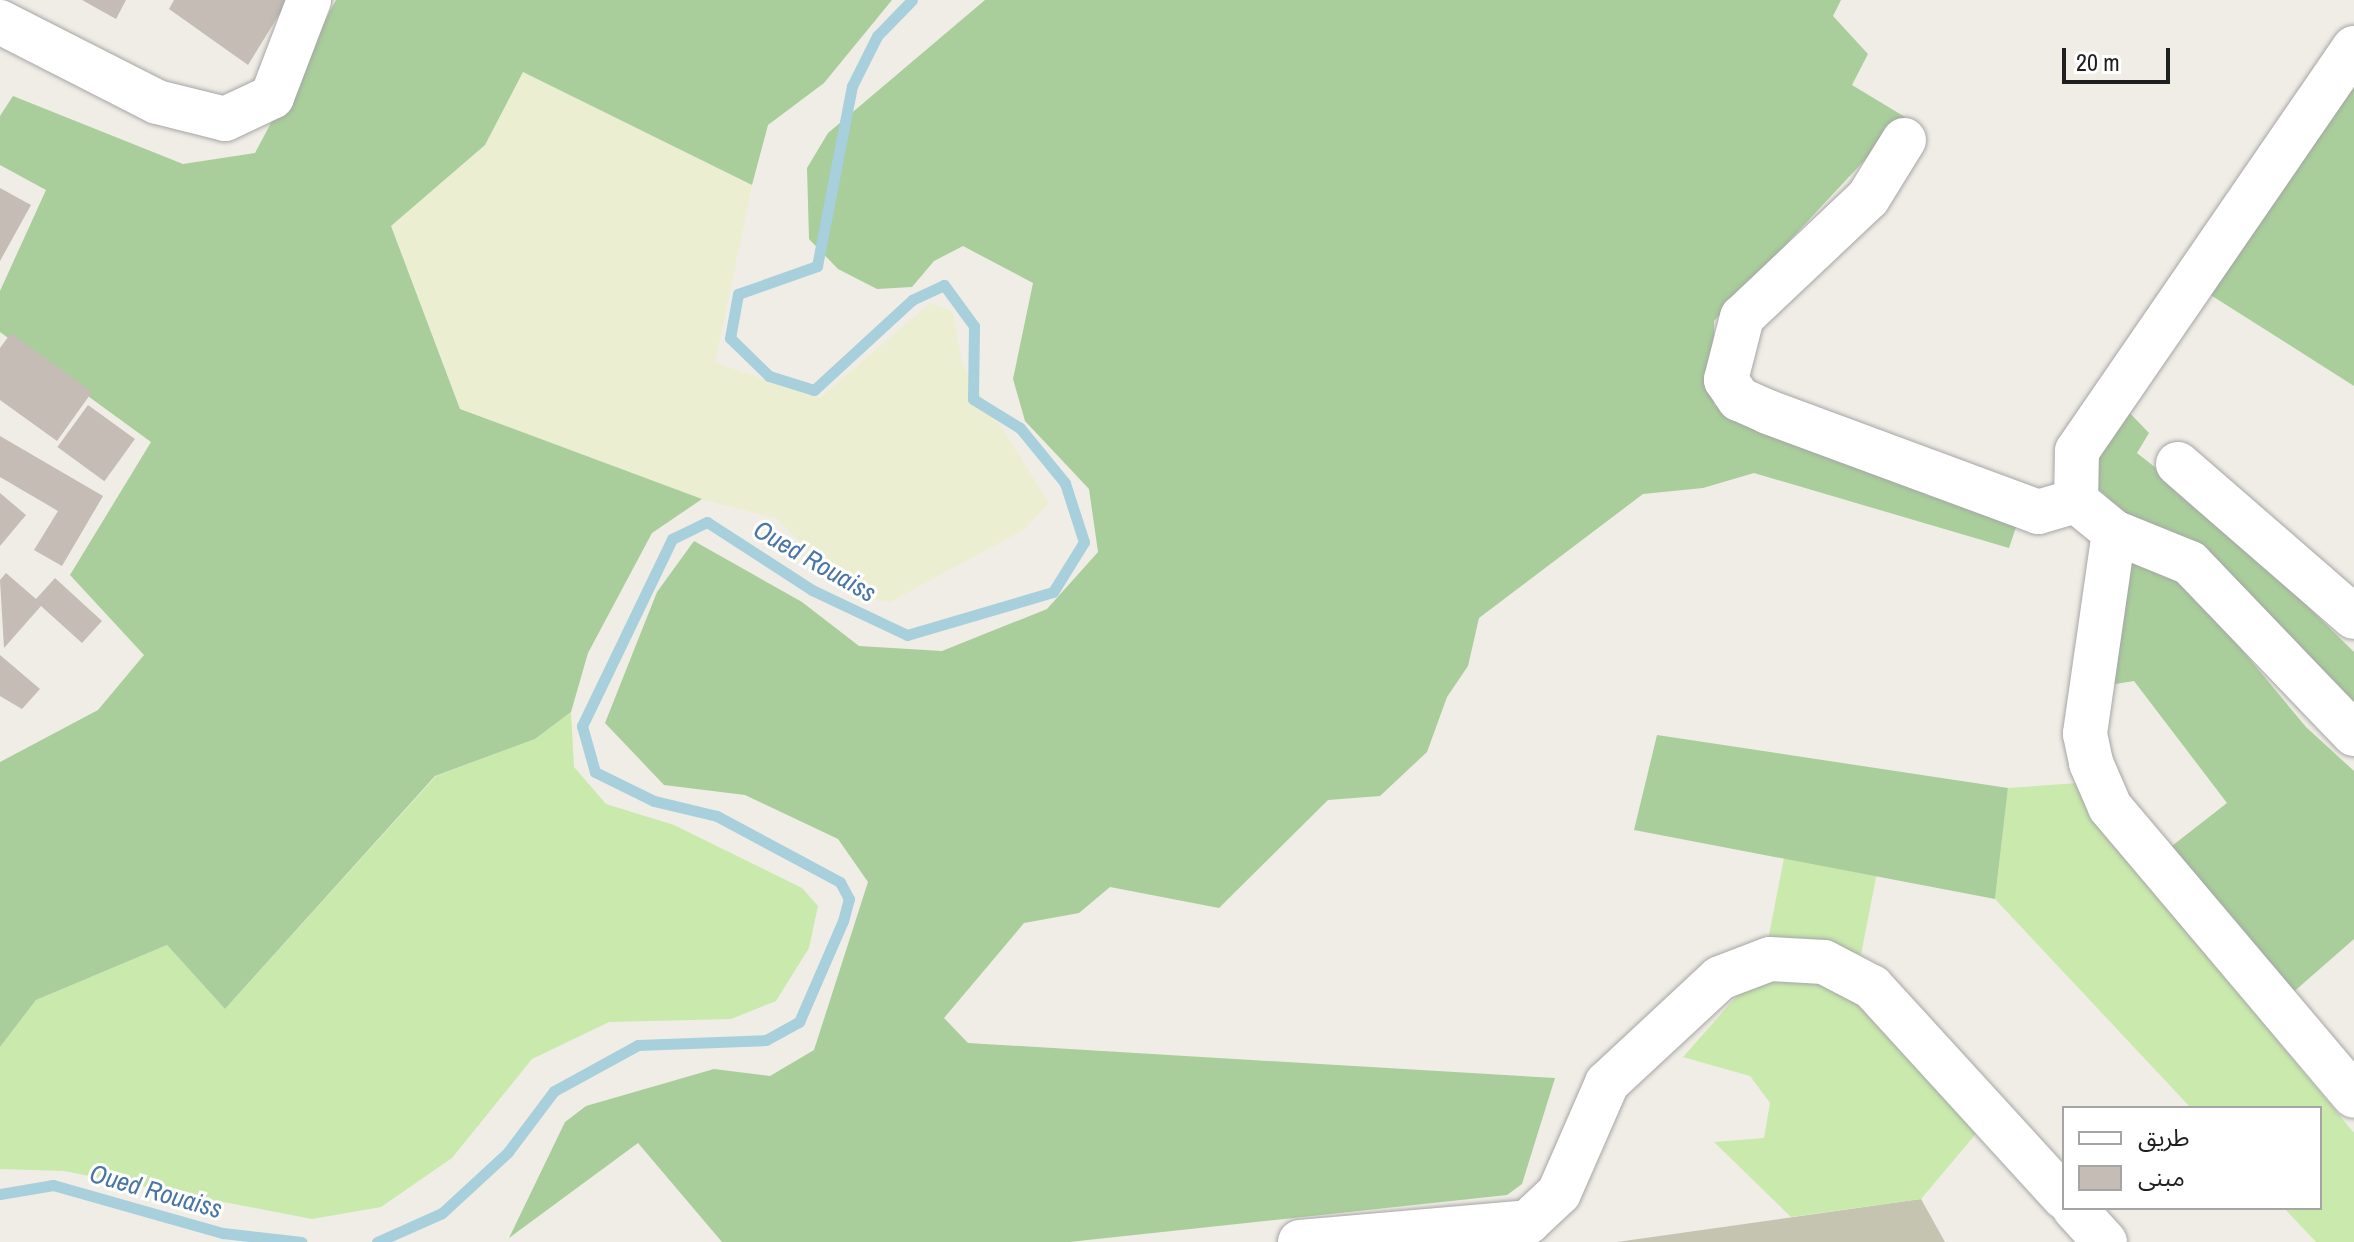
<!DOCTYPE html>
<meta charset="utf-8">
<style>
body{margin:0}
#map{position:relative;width:2354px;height:1242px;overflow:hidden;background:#f0ede6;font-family:"Archivo Narrow","Noto Sans Arabic",sans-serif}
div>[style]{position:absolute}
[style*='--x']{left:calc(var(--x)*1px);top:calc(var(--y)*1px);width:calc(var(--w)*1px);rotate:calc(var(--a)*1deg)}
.construction>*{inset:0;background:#c4c4b1}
.farmland>*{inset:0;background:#ebeed1}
.grass>*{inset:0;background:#c9e9ad;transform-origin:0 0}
.forest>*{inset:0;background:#a9ce9b}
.stream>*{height:11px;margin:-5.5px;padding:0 5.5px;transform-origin:5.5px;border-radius:5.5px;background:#a7cfdc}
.building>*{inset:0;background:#c4bcb5;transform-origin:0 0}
.roads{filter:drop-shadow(0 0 2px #a6a6a6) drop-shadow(0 0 2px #a6a6a6)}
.minor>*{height:44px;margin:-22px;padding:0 22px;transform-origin:22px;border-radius:22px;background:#fff}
span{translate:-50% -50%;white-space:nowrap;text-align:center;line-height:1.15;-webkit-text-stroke:6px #fff;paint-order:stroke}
.water-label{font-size:26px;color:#4a76a6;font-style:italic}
.legend{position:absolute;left:2062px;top:1106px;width:260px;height:104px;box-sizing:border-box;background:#fff;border:2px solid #a5a5a5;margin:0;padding:10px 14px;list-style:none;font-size:24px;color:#1f1f1f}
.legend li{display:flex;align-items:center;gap:16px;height:40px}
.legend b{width:40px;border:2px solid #a5a5a5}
.scale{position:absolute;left:2062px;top:48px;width:108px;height:36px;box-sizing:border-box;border:4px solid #1f1f1f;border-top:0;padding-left:10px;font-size:24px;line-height:28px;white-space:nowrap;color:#1f1f1f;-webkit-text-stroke:6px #fff;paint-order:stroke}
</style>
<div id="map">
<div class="construction">
<i style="clip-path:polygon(1921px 1199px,1945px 1242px,1617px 1242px)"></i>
</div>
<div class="farmland">
<i style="clip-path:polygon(523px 72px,752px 185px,715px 363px,820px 398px,930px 303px,953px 312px,962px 365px,1049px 503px,1025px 529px,890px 602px,853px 596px,777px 519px,702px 499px,460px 409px,391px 226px,485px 145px)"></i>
</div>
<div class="grass">
<i style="clip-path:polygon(571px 712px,574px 767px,606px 804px,674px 825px,802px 888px,818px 906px,809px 948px,776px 1001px,731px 1019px,609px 1022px,532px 1059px,452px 1158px,381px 1207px,312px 1219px,64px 1171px,0 1169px,0 1047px,36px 1000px,167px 945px,225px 1009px,436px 776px,535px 739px)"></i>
<i style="clip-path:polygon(2078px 783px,2095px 820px,2354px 1133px,2354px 1242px,2316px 1242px,2284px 1208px,2320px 1208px,2320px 1108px,2191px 1108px,1995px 899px,2008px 788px)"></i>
<i style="left:1784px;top:858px;width:94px;height:80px;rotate:11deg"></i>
<i style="clip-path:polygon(1825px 978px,1854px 991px,1980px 1129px,1921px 1199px,1791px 1217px,1714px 1142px,1764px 1138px,1770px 1103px,1750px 1076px,1683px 1057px,1750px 981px)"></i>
</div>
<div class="forest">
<i style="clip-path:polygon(336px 0,892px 0,824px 83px,768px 125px,752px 185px,523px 72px,485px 145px,391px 226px,460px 409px,702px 499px,652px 533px,588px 653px,571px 712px,535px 739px,435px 776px,225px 1009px,167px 945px,36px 1000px,0 1047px,0 762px,98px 710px,144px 655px,70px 575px,151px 442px,0 332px,0 291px,46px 190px,0 165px,0 116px,13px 96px,183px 164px,255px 153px)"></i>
<i style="clip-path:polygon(985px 0,1841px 0,1833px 16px,1868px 54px,1852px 85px,1905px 117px,1714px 321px,1714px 405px,2021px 512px,2009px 548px,1754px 473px,1703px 488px,1643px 494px,1479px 618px,1468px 666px,1447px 697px,1427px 752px,1380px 796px,1328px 800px,1219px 908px,1110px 887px,1079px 913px,1024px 923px,944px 1018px,968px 1043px,1555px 1078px,1522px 1184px,1507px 1195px,1069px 1242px,722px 1242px,638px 1143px,509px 1238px,565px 1122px,586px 1106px,714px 1069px,770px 1076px,814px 1050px,868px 882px,838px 839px,745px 795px,664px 785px,605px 723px,657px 592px,694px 541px,802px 602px,859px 646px,942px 651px,1047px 609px,1098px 552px,1089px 489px,1025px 421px,1013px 379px,1033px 283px,963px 246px,934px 261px,912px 287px,877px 289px,838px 269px,809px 239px,807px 168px,828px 133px)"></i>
<i style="clip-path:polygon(2354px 69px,2354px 386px,2209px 294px)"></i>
<i style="clip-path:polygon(2124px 407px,2149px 433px,2137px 453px,2213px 513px,2354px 652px,2354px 716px,2088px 480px)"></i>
<i style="clip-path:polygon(2123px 554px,2183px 579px,2306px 727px,2354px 771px,2354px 939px,2290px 995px,2168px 849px,2227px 803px,2134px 681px,2103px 686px)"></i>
<i style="clip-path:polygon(1657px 735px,2008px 788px,1995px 899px,1634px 830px)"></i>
</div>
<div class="stream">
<i style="--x:0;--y:1194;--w:54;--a:-9.6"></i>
<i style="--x:53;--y:1185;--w:177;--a:15.8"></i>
<i style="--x:223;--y:1233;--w:79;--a:6.6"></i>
<i style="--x:377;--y:1242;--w:71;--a:-24"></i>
<i style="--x:442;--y:1213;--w:90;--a:-42.7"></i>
<i style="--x:508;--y:1152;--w:76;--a:-53"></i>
<i style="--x:554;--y:1091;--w:96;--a:-28.7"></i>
<i style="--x:638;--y:1045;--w:128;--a:-2.2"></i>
<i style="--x:766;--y:1040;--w:38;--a:-29"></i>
<i style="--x:799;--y:1022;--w:110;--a:-66.5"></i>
<i style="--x:843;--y:921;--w:23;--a:-75"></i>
<i style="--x:849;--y:899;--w:19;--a:-118"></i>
<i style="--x:840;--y:882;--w:140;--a:-151.8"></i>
<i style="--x:717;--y:816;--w:65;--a:-166.6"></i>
<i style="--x:654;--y:801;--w:66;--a:-153.8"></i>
<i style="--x:595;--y:772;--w:48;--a:-105.8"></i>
<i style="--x:582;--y:726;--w:208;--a:-64.3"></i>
<i style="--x:672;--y:539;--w:39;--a:-26"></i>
<i style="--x:707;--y:522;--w:125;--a:32.9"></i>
<i style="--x:812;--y:590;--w:105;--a:25.3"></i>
<i style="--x:907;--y:635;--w:152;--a:-16.4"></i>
<i style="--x:1053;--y:592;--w:59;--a:-58.2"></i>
<i style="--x:1084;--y:542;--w:62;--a:-107.9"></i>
<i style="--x:1065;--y:483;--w:71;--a:-129.3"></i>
<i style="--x:1020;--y:428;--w:55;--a:-148.3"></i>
<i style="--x:973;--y:399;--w:73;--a:-89.2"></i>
<i style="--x:974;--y:326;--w:51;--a:-126.2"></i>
<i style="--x:944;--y:285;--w:35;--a:155"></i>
<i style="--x:912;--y:300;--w:133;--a:137.4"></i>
<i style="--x:814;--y:390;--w:47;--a:-162.7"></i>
<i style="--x:769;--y:376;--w:54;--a:-135.7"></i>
<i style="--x:730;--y:338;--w:45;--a:-79.7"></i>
<i style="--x:738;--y:294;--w:84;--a:-19.5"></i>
<i style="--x:817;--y:266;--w:183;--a:-79"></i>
<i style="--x:852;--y:86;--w:56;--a:-63.4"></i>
<i style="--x:877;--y:36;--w:50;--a:-45.8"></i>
</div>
<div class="building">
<i style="clip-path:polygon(82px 0,126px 0,116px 19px)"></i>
<i style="clip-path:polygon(174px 0,288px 0,248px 65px,169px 9px)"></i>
<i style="clip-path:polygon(0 188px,31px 205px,0 261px)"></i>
<i style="clip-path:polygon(11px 333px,92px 392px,57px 441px,0 400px,0 348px)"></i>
<i style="left:88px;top:405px;width:58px;height:52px;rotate:36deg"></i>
<i style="clip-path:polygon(0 436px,103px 496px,62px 566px,34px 550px,58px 511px,0 477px)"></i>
<i style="clip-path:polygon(0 493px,26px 515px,0 546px)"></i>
<i style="clip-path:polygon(6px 573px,36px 599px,55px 578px,102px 621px,82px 643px,41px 606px,4px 648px,0 580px)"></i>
<i style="clip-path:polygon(0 655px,40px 689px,22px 709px,0 696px)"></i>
</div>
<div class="roads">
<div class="minor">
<i style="--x:0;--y:22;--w:176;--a:27"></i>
<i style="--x:157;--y:102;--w:70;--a:14"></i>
<i style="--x:225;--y:119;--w:52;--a:-25.1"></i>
<i style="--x:272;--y:97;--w:104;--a:-69.1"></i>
<i style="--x:2354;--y:48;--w:489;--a:124.5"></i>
<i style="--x:2077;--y:451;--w:50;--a:91.1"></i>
<i style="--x:2076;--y:501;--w:49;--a:39.2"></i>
<i style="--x:2114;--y:532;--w:82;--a:22.2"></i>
<i style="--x:2190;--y:563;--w:237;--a:46.2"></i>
<i style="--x:1904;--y:140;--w:68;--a:121.8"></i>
<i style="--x:1868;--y:198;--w:173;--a:136.6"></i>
<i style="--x:1742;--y:317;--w:65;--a:104.3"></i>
<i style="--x:1726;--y:380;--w:23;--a:56"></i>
<i style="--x:1739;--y:399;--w:32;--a:24"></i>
<i style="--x:1768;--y:412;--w:288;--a:20.3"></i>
<i style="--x:2038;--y:512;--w:40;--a:-16"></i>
<i style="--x:2178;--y:464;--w:233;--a:41"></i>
<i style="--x:2114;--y:532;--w:204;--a:98.2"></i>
<i style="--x:2085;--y:734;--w:30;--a:78"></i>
<i style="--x:2091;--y:763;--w:48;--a:66.6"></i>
<i style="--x:2110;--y:807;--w:378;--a:49.8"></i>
<i style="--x:2074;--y:1208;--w:46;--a:47.6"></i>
<i style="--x:1300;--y:1242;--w:229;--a:-5"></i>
<i style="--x:1528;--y:1222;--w:42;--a:-43.1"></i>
<i style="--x:1559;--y:1193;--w:120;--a:-66.4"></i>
<i style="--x:1607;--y:1083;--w:154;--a:-42.9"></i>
<i style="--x:1720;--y:978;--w:53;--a:-20.8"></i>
<i style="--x:1770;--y:959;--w:54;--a:3.2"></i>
<i style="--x:1824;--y:962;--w:54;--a:27.5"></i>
<i style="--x:1872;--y:987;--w:285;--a:47.6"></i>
</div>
</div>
<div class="water-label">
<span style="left:815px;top:561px;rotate:30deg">Oued Rouaiss</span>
<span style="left:156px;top:1191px;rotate:16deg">Oued Rouaiss</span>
</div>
<ul class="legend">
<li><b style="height:10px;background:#fff"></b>طريق</li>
<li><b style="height:22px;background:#c4bcb5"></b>مبنى</li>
</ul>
<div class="scale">20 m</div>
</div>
